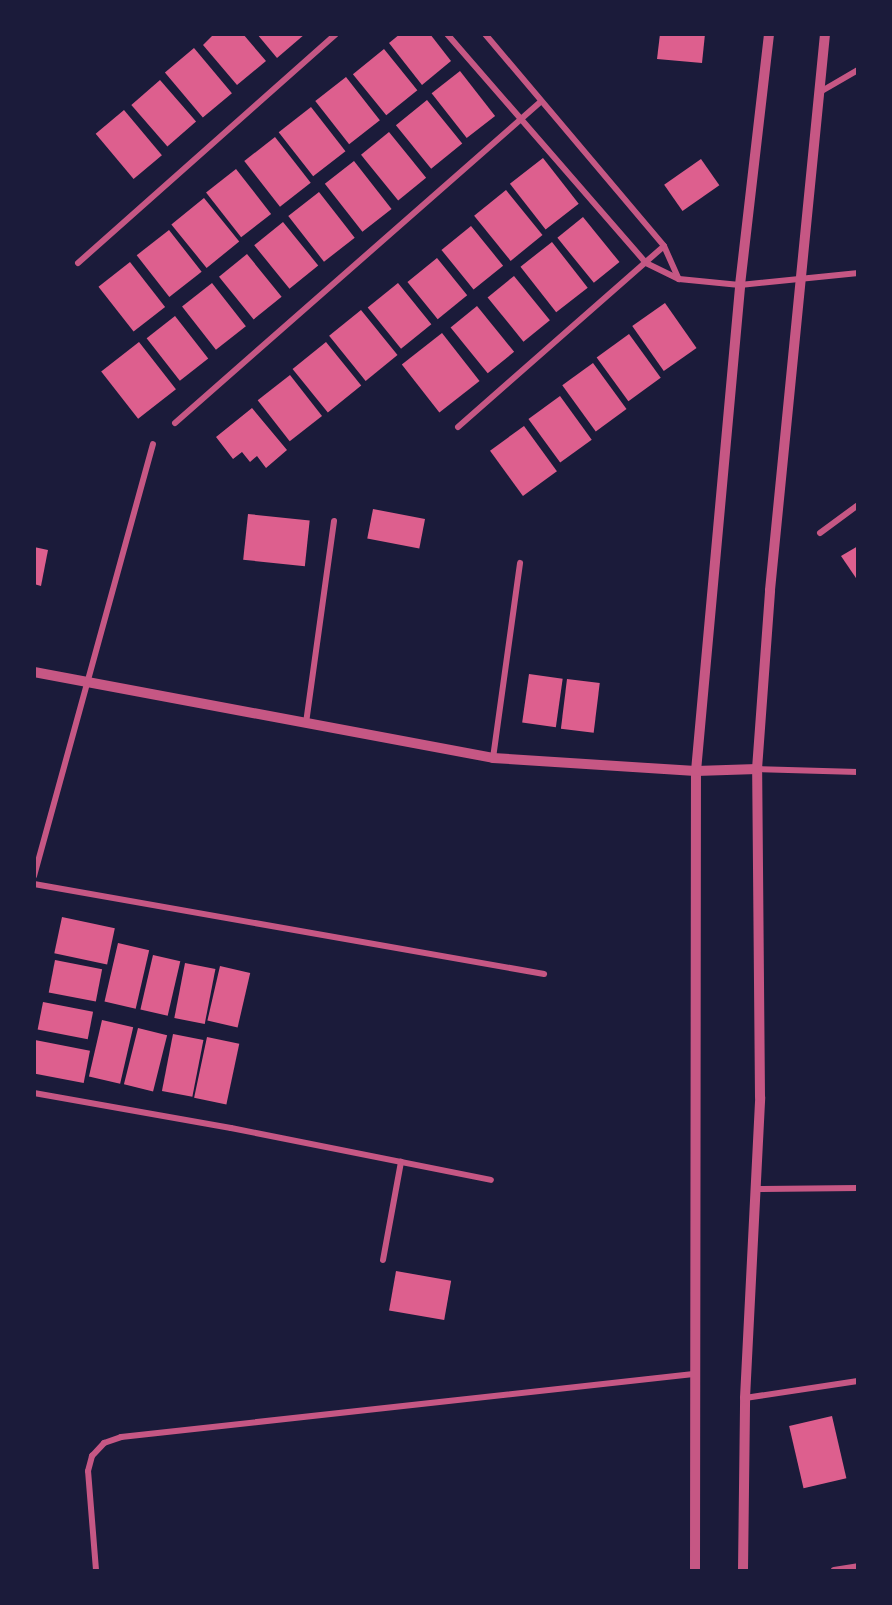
<!DOCTYPE html>
<style>
body{margin:0}
#map{position:relative;width:892px;height:1605px;overflow:hidden;background:#1b1b3a;font-family:"Work Sans",sans-serif}
div>[style]{position:absolute}
.building>*{inset:0;background:#dd5f8e;transform-origin:0 0}
.minor>*{height:6px;margin:-3px;padding:0 3px;transform-origin:3px;border-radius:3px;background:#c65784}
.tertiary>*{height:10px;margin:-5px;padding:0 5px;transform-origin:5px;border-radius:5px;background:#c65784}
span{translate:-50% -50%;white-space:nowrap;text-align:center;line-height:1.15;-webkit-text-stroke:5px #1b1b3a;paint-order:stroke}
.frame{position:absolute;inset:0;border:36px solid #1b1b3a;pointer-events:none}
</style>
<div id="map">
<div class="building">
<div style="clip-path:polygon(214px 34px,243px 34px,266px 61px,237px 85px,203px 45px)"></div>
<div style="clip-path:polygon(257px 34px,305px 34px,277px 58px)"></div>
<div style="clip-path:polygon(400px 34px,430px 34px,451px 61px,422px 85px,389px 43px)"></div>
<div style="clip-path:polygon(660px 34px,705px 34px,702px 63px,657px 59px)"></div>
<div style="left:194px;top:48px;width:59px;height:38px;rotate:50deg"></div>
<div style="left:384px;top:49px;width:53px;height:40px;rotate:51deg"></div>
<div style="left:460px;top:71px;width:57px;height:36px;rotate:52deg"></div>
<div style="left:346px;top:77px;width:55px;height:39px;rotate:52deg"></div>
<div style="left:160px;top:80px;width:55px;height:38px;rotate:49deg"></div>
<div style="left:427px;top:100px;width:56px;height:40px;rotate:51deg"></div>
<div style="left:311px;top:107px;width:56px;height:41px;rotate:52deg"></div>
<div style="left:124px;top:110px;width:59px;height:37px;rotate:50deg"></div>
<div style="left:389px;top:132px;width:59px;height:36px;rotate:51deg"></div>
<div style="left:275px;top:137px;width:58px;height:39px;rotate:52deg"></div>
<div style="left:543px;top:158px;width:58px;height:42px;rotate:52deg"></div>
<div style="left:701px;top:159px;width:32px;height:45px;rotate:55deg"></div>
<div style="left:354px;top:161px;width:61px;height:37px;rotate:52deg"></div>
<div style="left:236px;top:169px;width:57px;height:38px;rotate:52deg"></div>
<div style="left:506px;top:190px;width:58px;height:41px;rotate:51deg"></div>
<div style="left:319px;top:192px;width:58px;height:39px;rotate:52deg"></div>
<div style="left:204px;top:198px;width:56px;height:42px;rotate:51deg"></div>
<div style="left:583px;top:217px;width:58px;height:33px;rotate:51deg"></div>
<div style="left:283px;top:222px;width:56px;height:37px;rotate:51deg"></div>
<div style="left:471px;top:226px;width:51px;height:38px;rotate:51deg"></div>
<div style="left:169px;top:230px;width:53px;height:41px;rotate:52deg"></div>
<div style="left:552px;top:242px;width:58px;height:40px;rotate:52deg"></div>
<div style="left:247px;top:254px;width:55px;height:36px;rotate:51deg"></div>
<div style="left:437px;top:258px;width:48px;height:38px;rotate:51deg"></div>
<div style="left:130px;top:262px;width:57px;height:40px;rotate:52deg"></div>
<div style="left:514px;top:276px;width:57px;height:34px;rotate:51deg"></div>
<div style="left:212px;top:283px;width:55px;height:38px;rotate:52deg"></div>
<div style="left:398px;top:283px;width:53px;height:39px;rotate:51deg"></div>
<div style="left:665px;top:303px;width:55px;height:40px;rotate:55deg"></div>
<div style="left:477px;top:306px;width:59px;height:34px;rotate:51deg"></div>
<div style="left:361px;top:310px;width:58px;height:41px;rotate:51deg"></div>
<div style="left:175px;top:316px;width:54px;height:36px;rotate:52deg"></div>
<div style="left:442px;top:333px;width:61px;height:51px;rotate:52deg"></div>
<div style="left:629px;top:334px;width:54px;height:40px;rotate:54deg"></div>
<div style="left:139px;top:342px;width:60px;height:48px;rotate:52deg"></div>
<div style="left:326px;top:342px;width:56px;height:43px;rotate:51deg"></div>
<div style="left:593px;top:363px;width:57px;height:38px;rotate:54deg"></div>
<div style="left:290px;top:375px;width:52px;height:41px;rotate:52deg"></div>
<div style="left:560px;top:396px;width:54px;height:39px;rotate:54deg"></div>
<div style="clip-path:polygon(252px 408px,287px 450px,266px 468px,257px 456px,250px 462px,242px 452px,233px 459px,216px 437px)"></div>
<div style="left:524px;top:426px;width:56px;height:42px;rotate:54deg"></div>
<div style="left:373px;top:509px;width:53px;height:30px;rotate:11deg"></div>
<div style="left:248px;top:514px;width:62px;height:46px;rotate:6deg"></div>
<div style="clip-path:polygon(858px 546px,858px 581px,841px 556px)"></div>
<div style="clip-path:polygon(34px 547px,48px 550px,41px 586px,34px 584px)"></div>
<div style="left:529px;top:674px;width:34px;height:49px;rotate:8deg"></div>
<div style="left:567px;top:679px;width:33px;height:50px;rotate:7deg"></div>
<div style="left:62px;top:917px;width:54px;height:37px;rotate:12deg"></div>
<div style="left:118px;top:943px;width:32px;height:60px;rotate:13deg"></div>
<div style="left:153px;top:955px;width:28px;height:56px;rotate:13deg"></div>
<div style="left:55px;top:960px;width:48px;height:33px;rotate:11deg"></div>
<div style="left:185px;top:963px;width:31px;height:56px;rotate:11deg"></div>
<div style="left:220px;top:966px;width:31px;height:56px;rotate:13deg"></div>
<div style="left:43px;top:1002px;width:51px;height:28px;rotate:11deg"></div>
<div style="left:102px;top:1020px;width:32px;height:58px;rotate:13deg"></div>
<div style="left:138px;top:1028px;width:30px;height:58px;rotate:14deg"></div>
<div style="left:173px;top:1034px;width:31px;height:58px;rotate:11deg"></div>
<div style="left:207px;top:1037px;width:33px;height:62px;rotate:12deg"></div>
<div style="left:35px;top:1040px;width:56px;height:33px;rotate:11deg"></div>
<div style="left:396px;top:1271px;width:56px;height:40px;rotate:10deg"></div>
<div style="left:832px;top:1416px;width:64px;height:44px;rotate:77deg"></div>
</div>
<div class="minor">
<div style="left:447px;top:34px;width:303px;rotate:49deg"></div>
<div style="left:646px;top:263px;width:37px;rotate:26deg"></div>
<div style="left:679px;top:279px;width:61px;rotate:5.6deg"></div>
<div style="left:740px;top:285px;width:119px;rotate:-5.8deg"></div>
<div style="left:485px;top:34px;width:277px;rotate:49.8deg"></div>
<div style="left:664px;top:246px;width:36px;rotate:66deg"></div>
<div style="left:820px;top:92px;width:44px;rotate:-30.1deg"></div>
<div style="left:78px;top:263px;width:345px;rotate:-41.6deg"></div>
<div style="left:175px;top:423px;width:487px;rotate:-41.3deg"></div>
<div style="left:458px;top:427px;width:274px;rotate:-41.3deg"></div>
<div style="left:820px;top:533px;width:47px;rotate:-36.4deg"></div>
<div style="left:306px;top:723px;width:204px;rotate:-82.1deg"></div>
<div style="left:493px;top:758px;width:197px;rotate:-82.1deg"></div>
<div style="left:757px;top:769px;width:101px;rotate:1.7deg"></div>
<div style="left:34px;top:876px;width:448px;rotate:-74.6deg"></div>
<div style="left:34px;top:884px;width:518px;rotate:10.01deg"></div>
<div style="left:34px;top:1093px;width:200px;rotate:10.1deg"></div>
<div style="left:231px;top:1128px;width:265px;rotate:11.3deg"></div>
<div style="left:756px;top:1189px;width:102px;rotate:-0.6deg"></div>
<div style="left:383px;top:1260px;width:100px;rotate:-79.6deg"></div>
<div style="left:745px;top:1398px;width:114px;rotate:-8.6deg"></div>
<div style="left:96px;top:1570px;width:99px;rotate:-94.6deg"></div>
<div style="left:88px;top:1471px;width:16px;rotate:-75deg"></div>
<div style="left:92px;top:1456px;width:18px;rotate:-47deg"></div>
<div style="left:104px;top:1443px;width:18px;rotate:-19deg"></div>
<div style="left:121px;top:1437px;width:576px;rotate:-6.27deg"></div>
<div style="left:834px;top:1570px;width:24px;rotate:-9deg"></div>
</div>
<div class="tertiary">
<div style="left:34px;top:672px;width:467px;rotate:10.6deg"></div>
<div style="left:493px;top:758px;width:203px;rotate:3.7deg"></div>
<div style="left:696px;top:771px;width:61px;rotate:-1.9deg"></div>
<div style="left:695px;top:1570px;width:799px;rotate:-89.93deg"></div>
<div style="left:696px;top:771px;width:488px;rotate:-84.8deg"></div>
<div style="left:740px;top:285px;width:253px;rotate:-83.4deg"></div>
<div style="left:743px;top:1570px;width:172px;rotate:-89.3deg"></div>
<div style="left:745px;top:1398px;width:301px;rotate:-87.1deg"></div>
<div style="left:760px;top:1097px;width:328px;rotate:-90.5deg"></div>
<div style="left:757px;top:769px;width:179px;rotate:-85.8deg"></div>
<div style="left:770px;top:590px;width:559px;rotate:-84.35deg"></div>
</div>
<div class="frame"></div>
</div>
